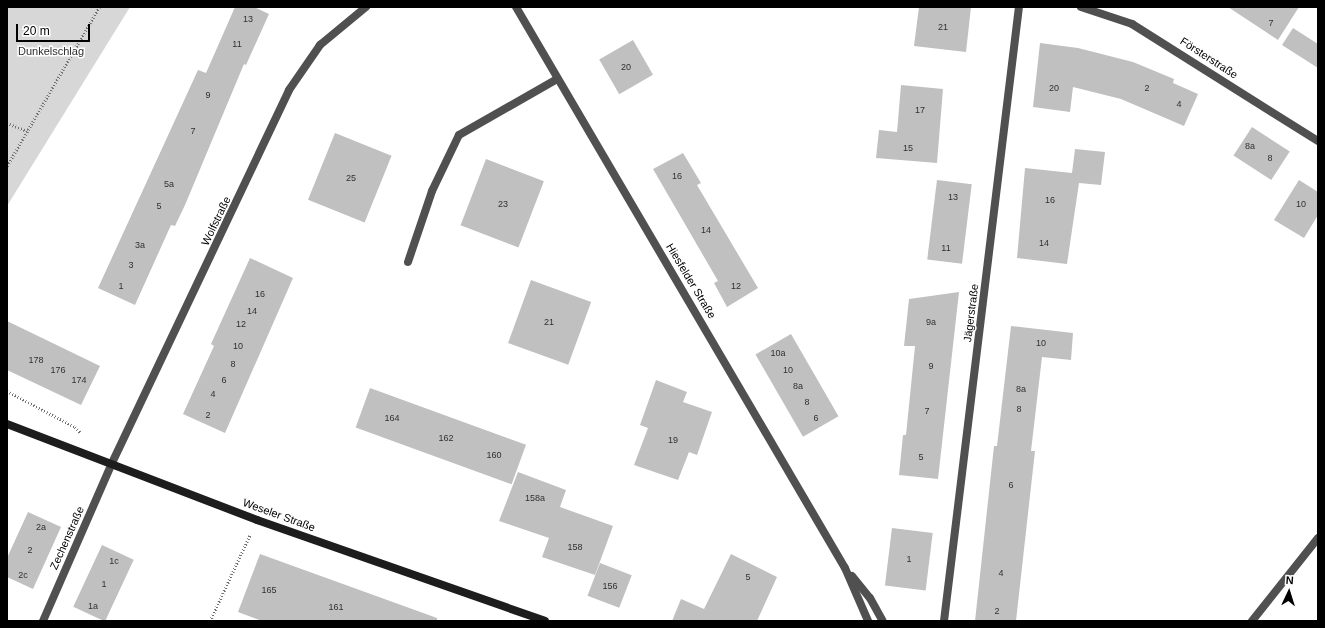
<!DOCTYPE html>
<meta charset="utf-8">
<style>
body{margin:0}
#map{position:relative;width:1325px;height:628px;overflow:hidden;background:#fff;font-family:Arial,sans-serif}
div>[style]{position:absolute}
.green>*{inset:0;background:#d7d7d7}
.building>*{inset:0;background:#c0c0c0;transform-origin:0 0}
.path>*{height:2.5px;margin-top:-1.25px;transform-origin:0;background:repeating-linear-gradient(90deg,#727272 0 1px,transparent 0 3px)}
.service>*{height:8px;margin:-4px;padding:0 4px;transform-origin:4px;border-radius:4px;background:#505050}
.minor>*{height:8px;margin:-4px;padding:0 4px;transform-origin:4px;border-radius:4px;background:#505050}
.tertiary>*{height:8px;margin:-4px;padding:0 4px;transform-origin:4px;border-radius:4px;background:#505050}
.secondary>*{height:8px;margin:-4px;padding:0 4px;transform-origin:4px;border-radius:4px;background:#1d1d1d}
span{translate:-50% -50%;white-space:nowrap;text-align:center;line-height:1.15;-webkit-text-stroke:3px #fff;paint-order:stroke}
.number-label{font-size:9px;color:#303030}
.number-label span{-webkit-text-stroke-width:0}
.park-label{font-size:11px;color:#2e2e2e}
.street-label{font-size:11px;color:#000}
.frame{position:absolute;inset:0;border:8px solid #000;pointer-events:none}
.north{position:absolute;left:1269px;top:572px;width:40px;height:40px;-webkit-text-stroke:3px #fff;paint-order:stroke;rotate:4deg;font-size:11px;font-weight:700;line-height:16px;text-align:center;color:#000}
.north::after{content:'';display:block;margin:auto;width:14px;height:18px;background:#000;clip-path:polygon(50% 0,100% 100%,50% 72%,0 100%)}
.scale{position:absolute;left:16px;top:24px;width:74px;height:18px;box-sizing:border-box;border:2px solid #000;border-top:0;padding-left:5px;font-size:12px;line-height:14px;white-space:nowrap;color:#000;-webkit-text-stroke:3px #fff;paint-order:stroke}
</style>
<div id="map">
<div class="green">
<div style="clip-path:polygon(7px 7px,130px 7px,7px 206px)"></div>
</div>
<div class="building">
<div style="clip-path:polygon(235px 7px,254px 7px,269px 14px,246px 65px,244px 64px,185px 205px,175px 226px,171px 225px,135px 305px,98px 288px,198px 70px,206px 73px)"></div>
<div style="clip-path:polygon(919px 7px,971px 7px,966px 52px,914px 46px)"></div>
<div style="clip-path:polygon(1228px 7px,1299px 7px,1278px 40px)"></div>
<div style="clip-path:polygon(1293px 28px,1318px 44px,1318px 68px,1282px 45px)"></div>
<div style="left:633px;top:40px;width:40px;height:39px;rotate:60deg"></div>
<div style="clip-path:polygon(1040px 43px,1078px 48px,1133px 62px,1174px 79px,1173px 83px,1198px 94px,1184px 126px,1121px 99px,1073px 87px,1070px 112px,1033px 107px)"></div>
<div style="clip-path:polygon(901px 85px,943px 89px,937px 163px,876px 158px,879px 130px,897px 132px)"></div>
<div style="left:1252px;top:127px;width:45px;height:34px;rotate:33deg"></div>
<div style="left:335px;top:133px;width:61px;height:72px;rotate:22deg"></div>
<div style="clip-path:polygon(1075px 149px,1105px 152px,1101px 185px,1079px 183px,1067px 264px,1017px 258px,1025px 168px,1072px 173px)"></div>
<div style="clip-path:polygon(683px 153px,701px 183px,697px 185px,758px 288px,727px 307px,714px 283px,718px 281px,653px 169px)"></div>
<div style="left:486px;top:159px;width:62px;height:71px;rotate:21deg"></div>
<div style="left:937px;top:180px;width:35px;height:80px;rotate:7deg"></div>
<div style="clip-path:polygon(1299px 180px,1318px 192px,1318px 215px,1304px 238px,1274px 220px)"></div>
<div style="clip-path:polygon(250px 258px,293px 278px,225px 433px,183px 414px,214px 346px,211px 344px)"></div>
<div style="left:531px;top:280px;width:64px;height:67px;rotate:20deg"></div>
<div style="clip-path:polygon(959px 292px,938px 479px,899px 475px,903px 435px,906px 435px,915px 346px,904px 346px,909px 299px)"></div>
<div style="clip-path:polygon(7px 321px,100px 366px,81px 405px,7px 370px)"></div>
<div style="clip-path:polygon(1011px 326px,1073px 333px,1071px 360px,1042px 357px,1031px 451px,1035px 451px,1016px 621px,975px 621px,994px 446px,997px 446px)"></div>
<div style="left:791px;top:334px;width:95px;height:41px;rotate:60deg"></div>
<div style="clip-path:polygon(656px 380px,687px 392px,683px 402px,712px 412px,697px 455px,689px 452px,678px 480px,634px 465px,648px 428px,640px 425px)"></div>
<div style="left:370px;top:388px;width:166px;height:42px;rotate:20deg"></div>
<div style="clip-path:polygon(518px 472px,566px 490px,560px 507px,613px 526px,595px 575px,542px 557px,549px 538px,499px 521px)"></div>
<div style="clip-path:polygon(28px 512px,61px 527px,33px 589px,7px 577px,7px 558px)"></div>
<div style="left:892px;top:528px;width:41px;height:58px;rotate:7deg"></div>
<div style="left:102px;top:545px;width:35px;height:68px;rotate:25deg"></div>
<div style="clip-path:polygon(260px 554px,437px 618px,437px 621px,262px 621px,238px 612px)"></div>
<div style="clip-path:polygon(731px 554px,777px 577px,757px 621px,672px 621px,681px 599px,704px 609px)"></div>
<div style="left:600px;top:563px;width:34px;height:35px;rotate:21deg"></div>
</div>
<div class="path">
<div style="left:7px;top:123px;width:22px;rotate:22deg"></div>
<div style="left:7px;top:166px;width:184px;rotate:-59.9deg"></div>
<div style="left:7px;top:391px;width:77px;rotate:27.9deg"></div>
<div style="left:75px;top:427px;width:8px;rotate:45deg"></div>
<div style="left:210px;top:621px;width:95px;rotate:-65.1deg"></div>
</div>
<div class="service">
<div style="left:408px;top:262px;width:75px;rotate:-71.3deg"></div>
<div style="left:432px;top:191px;width:62px;rotate:-64.3deg"></div>
<div style="left:459px;top:135px;width:113px;rotate:-29.7deg"></div>
<div style="left:1252px;top:621px;width:106px;rotate:-51.5deg"></div>
</div>
<div class="minor">
<div style="left:1081px;top:7px;width:54px;rotate:18.4deg"></div>
<div style="left:1132px;top:24px;width:220px;rotate:32.2deg"></div>
<div style="left:43px;top:621px;width:172px;rotate:-66.4deg"></div>
<div style="left:944px;top:621px;width:619px;rotate:-83.04deg"></div>
</div>
<div class="tertiary">
<div style="left:516px;top:7px;width:650px;rotate:59.61deg"></div>
<div style="left:845px;top:568px;width:58px;rotate:66.5deg"></div>
<div style="left:112px;top:463px;width:413px;rotate:-64.6deg"></div>
<div style="left:289px;top:90px;width:55px;rotate:-55.4deg"></div>
<div style="left:320px;top:45px;width:60px;rotate:-39.6deg"></div>
<div style="left:852px;top:576px;width:28px;rotate:51deg"></div>
<div style="left:870px;top:598px;width:26px;rotate:61deg"></div>
</div>
<div class="secondary">
<div style="left:7px;top:424px;width:268px;rotate:21deg"></div>
<div style="left:257px;top:520px;width:305px;rotate:19.3deg"></div>
</div>
<div class="number-label">
<span style="left:248px;top:19px">13</span>
<span style="left:1271px;top:23px">7</span>
<span style="left:943px;top:27px">21</span>
<span style="left:237px;top:44px">11</span>
<span style="left:626px;top:67px">20</span>
<span style="left:1054px;top:88px">20</span>
<span style="left:1147px;top:88px">2</span>
<span style="left:208px;top:95px">9</span>
<span style="left:1179px;top:104px">4</span>
<span style="left:920px;top:110px">17</span>
<span style="left:193px;top:131px">7</span>
<span style="left:1250px;top:146px">8a</span>
<span style="left:908px;top:148px">15</span>
<span style="left:1270px;top:158px">8</span>
<span style="left:677px;top:176px">16</span>
<span style="left:351px;top:178px">25</span>
<span style="left:169px;top:184px">5a</span>
<span style="left:953px;top:197px">13</span>
<span style="left:1050px;top:200px">16</span>
<span style="left:503px;top:204px">23</span>
<span style="left:1301px;top:204px">10</span>
<span style="left:159px;top:206px">5</span>
<span style="left:706px;top:230px">14</span>
<span style="left:1044px;top:243px">14</span>
<span style="left:140px;top:245px">3a</span>
<span style="left:946px;top:248px">11</span>
<span style="left:131px;top:265px">3</span>
<span style="left:121px;top:286px">1</span>
<span style="left:736px;top:286px">12</span>
<span style="left:260px;top:294px">16</span>
<span style="left:252px;top:311px">14</span>
<span style="left:549px;top:322px">21</span>
<span style="left:931px;top:322px">9a</span>
<span style="left:241px;top:324px">12</span>
<span style="left:1041px;top:343px">10</span>
<span style="left:238px;top:346px">10</span>
<span style="left:778px;top:353px">10a</span>
<span style="left:36px;top:360px">178</span>
<span style="left:233px;top:364px">8</span>
<span style="left:931px;top:366px">9</span>
<span style="left:58px;top:370px">176</span>
<span style="left:788px;top:370px">10</span>
<span style="left:79px;top:380px">174</span>
<span style="left:224px;top:380px">6</span>
<span style="left:798px;top:386px">8a</span>
<span style="left:1021px;top:389px">8a</span>
<span style="left:213px;top:394px">4</span>
<span style="left:807px;top:402px">8</span>
<span style="left:1019px;top:409px">8</span>
<span style="left:927px;top:411px">7</span>
<span style="left:208px;top:415px">2</span>
<span style="left:392px;top:418px">164</span>
<span style="left:816px;top:418px">6</span>
<span style="left:446px;top:438px">162</span>
<span style="left:673px;top:440px">19</span>
<span style="left:494px;top:455px">160</span>
<span style="left:921px;top:457px">5</span>
<span style="left:1011px;top:485px">6</span>
<span style="left:535px;top:498px">158a</span>
<span style="left:41px;top:527px">2a</span>
<span style="left:575px;top:547px">158</span>
<span style="left:30px;top:550px">2</span>
<span style="left:909px;top:559px">1</span>
<span style="left:114px;top:561px">1c</span>
<span style="left:1001px;top:573px">4</span>
<span style="left:23px;top:575px">2c</span>
<span style="left:748px;top:577px">5</span>
<span style="left:104px;top:584px">1</span>
<span style="left:610px;top:586px">156</span>
<span style="left:269px;top:590px">165</span>
<span style="left:93px;top:606px">1a</span>
<span style="left:336px;top:607px">161</span>
<span style="left:997px;top:611px">2</span>
</div>
<div class="park-label">
<span style="left:51px;top:51px">Dunkelschlag</span>
</div>
<div class="street-label">
<span style="left:1209px;top:58px;rotate:33deg">Försterstraße</span>
<span style="left:216px;top:221px;rotate:-64deg">Wolfstraße</span>
<span style="left:691px;top:281px;rotate:59deg">Hiesfelder Straße</span>
<span style="left:971px;top:313px;rotate:-83deg">Jägerstraße</span>
<span style="left:279px;top:515px;rotate:20deg">Weseler Straße</span>
<span style="left:67px;top:538px;rotate:-66deg">Zechenstraße</span>
</div>
<div class="frame"></div>
<div class="north">N</div>
<div class="scale">20 m</div>
</div>
